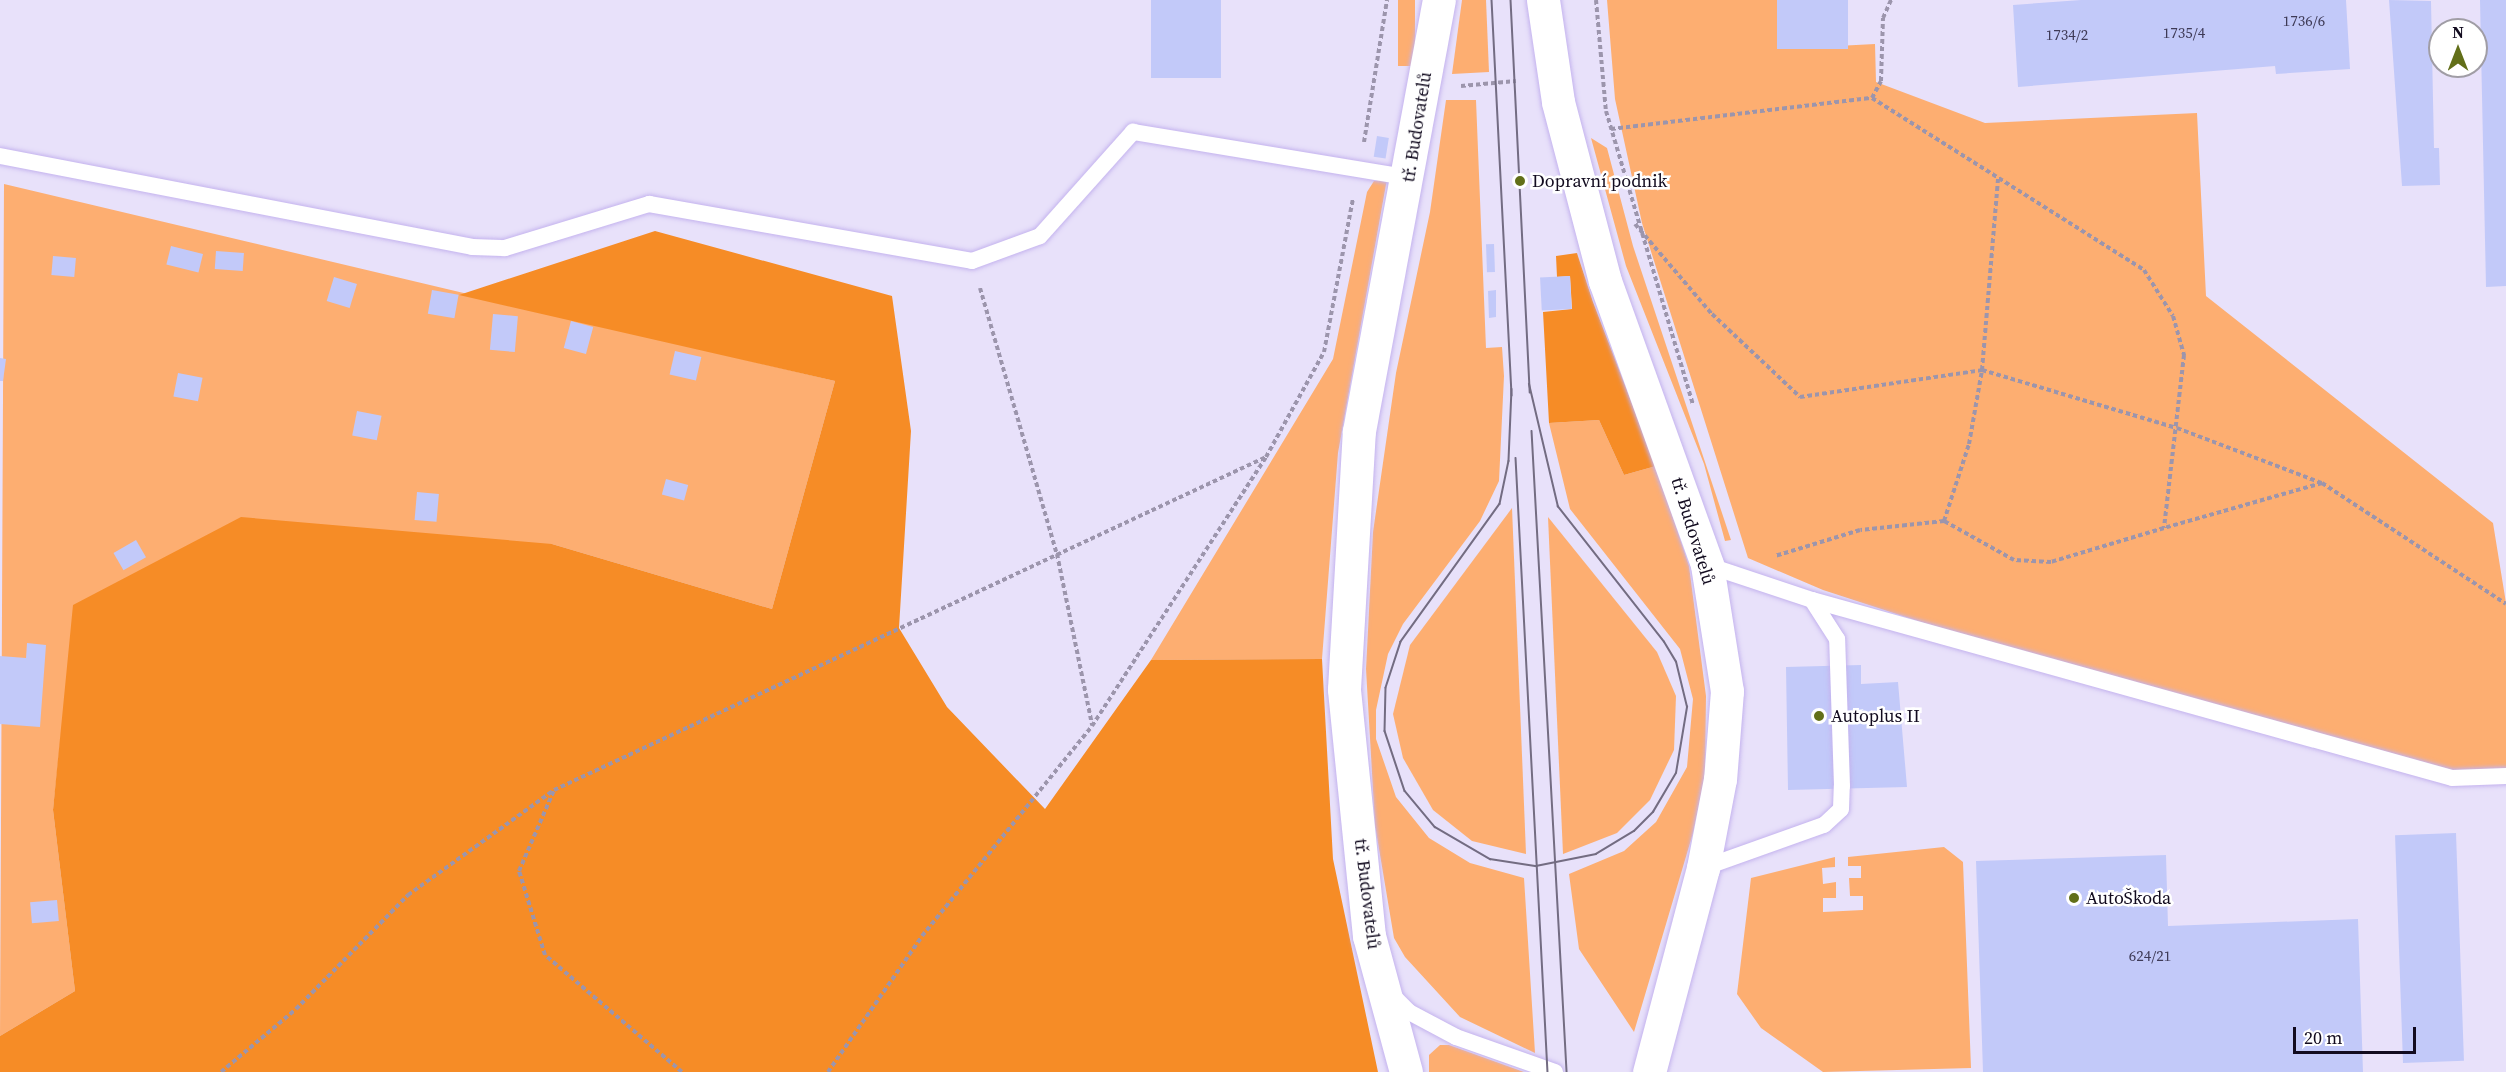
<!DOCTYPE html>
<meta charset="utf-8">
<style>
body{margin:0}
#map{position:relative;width:2506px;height:1072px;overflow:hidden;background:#e8e1fa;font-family:"Source Serif 4",serif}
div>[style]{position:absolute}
.green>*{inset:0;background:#fdae71;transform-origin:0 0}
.forest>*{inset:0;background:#f68c26}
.building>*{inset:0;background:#c2c9f9;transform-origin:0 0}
.path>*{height:4px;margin-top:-2px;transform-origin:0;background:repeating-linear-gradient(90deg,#9c95ac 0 4.5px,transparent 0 7.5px)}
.roads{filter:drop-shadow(0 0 2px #c4b3ee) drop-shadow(0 0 2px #c4b3ee)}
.service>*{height:16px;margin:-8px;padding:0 8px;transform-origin:8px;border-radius:8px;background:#fff}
.tertiary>*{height:33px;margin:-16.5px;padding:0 16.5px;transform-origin:16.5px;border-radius:16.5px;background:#fff}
.tram>*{height:1.5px;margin:-0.75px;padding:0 0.75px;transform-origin:0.75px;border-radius:0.75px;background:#736c82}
.dots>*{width:16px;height:16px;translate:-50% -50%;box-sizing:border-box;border:3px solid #fff;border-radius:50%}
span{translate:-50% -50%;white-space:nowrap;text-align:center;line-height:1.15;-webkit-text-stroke:5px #fff;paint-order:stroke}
.number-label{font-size:15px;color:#3e3a56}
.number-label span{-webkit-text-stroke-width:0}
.street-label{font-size:18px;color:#120b1f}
.poi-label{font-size:18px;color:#120b1f}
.left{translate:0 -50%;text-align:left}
.north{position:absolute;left:2428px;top:18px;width:60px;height:60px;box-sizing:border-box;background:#fff;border:2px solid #a09da5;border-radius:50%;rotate:0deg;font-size:16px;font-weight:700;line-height:24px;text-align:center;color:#120b1f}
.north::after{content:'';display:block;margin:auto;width:21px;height:27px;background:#626f19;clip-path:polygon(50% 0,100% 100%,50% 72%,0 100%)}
.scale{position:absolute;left:2293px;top:1027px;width:123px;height:27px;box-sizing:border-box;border:3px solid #120b1f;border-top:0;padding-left:8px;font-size:18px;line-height:21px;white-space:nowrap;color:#120b1f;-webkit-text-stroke:4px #fff;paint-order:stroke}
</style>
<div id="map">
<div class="green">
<div style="left:1398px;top:0;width:17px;height:66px"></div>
<div style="clip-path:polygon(1462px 0,1486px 0,1489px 72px,1452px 74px)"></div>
<div style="clip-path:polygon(1607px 0,1777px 0,1780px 49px,1875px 44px,1876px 82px,1985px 123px,2197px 113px,2206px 296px,2493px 523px,2506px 603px,2506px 770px,2463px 773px,1961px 635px,1823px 590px,1748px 558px,1642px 223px,1615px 99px)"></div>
<div style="clip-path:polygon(1446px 100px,1476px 100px,1486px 348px,1502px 347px,1504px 376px,1499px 481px,1480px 521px,1403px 624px,1388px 654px,1376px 710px,1376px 739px,1396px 797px,1429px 838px,1470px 863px,1524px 878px,1535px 1053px,1460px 1017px,1405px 957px,1394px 938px,1375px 825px,1366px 669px,1373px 532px,1396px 373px,1430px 212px)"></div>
<div style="clip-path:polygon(1591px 138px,1607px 148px,1633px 246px,1731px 540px,1725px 541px,1704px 464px,1626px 266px)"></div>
<div style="clip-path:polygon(1387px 179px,1338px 453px,1322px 659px,1151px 660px,1333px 359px,1367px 192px,1374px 181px)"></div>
<div style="clip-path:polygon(4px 184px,835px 381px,772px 609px,552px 544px,61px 735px,53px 810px,75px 991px,0 1036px)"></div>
<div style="clip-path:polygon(1599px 420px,1624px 475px,1656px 466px,1689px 566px,1706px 696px,1705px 776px,1693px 833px,1634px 1032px,1579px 949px,1569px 874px,1624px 851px,1656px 822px,1687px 767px,1693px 699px,1680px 649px,1570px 509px,1549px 423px)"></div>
<div style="clip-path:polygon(1512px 508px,1526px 854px,1472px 841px,1433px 810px,1403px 758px,1393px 714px,1410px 645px)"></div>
<div style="clip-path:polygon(1548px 517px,1657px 652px,1676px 696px,1674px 750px,1650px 800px,1617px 833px,1563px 854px)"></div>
<div style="clip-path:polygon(1944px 847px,1963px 862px,1971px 1068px,1823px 1072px,1761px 1028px,1737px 994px,1751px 878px,1835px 857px,1835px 867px,1822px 868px,1823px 884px,1836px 882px,1836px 898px,1823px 898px,1823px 912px,1863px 910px,1863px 896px,1850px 896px,1849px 878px,1861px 878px,1861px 866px,1848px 866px,1848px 857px)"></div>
<div style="clip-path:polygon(1440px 1045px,1449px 1045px,1524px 1072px,1429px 1072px,1429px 1055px)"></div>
</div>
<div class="forest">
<div style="clip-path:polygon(655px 231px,892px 296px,911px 431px,899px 628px,947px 707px,1045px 809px,1151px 660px,1322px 659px,1333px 859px,1378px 1072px,0 1072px,0 1036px,75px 991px,53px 810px,73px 605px,241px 517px,552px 544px,772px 609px,835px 381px,459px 295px)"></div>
<div style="clip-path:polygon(1577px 253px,1593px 302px,1656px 466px,1624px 475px,1599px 420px,1549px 423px,1543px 312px,1572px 309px,1570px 276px,1557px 277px,1556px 256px)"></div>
</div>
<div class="building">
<div style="left:1151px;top:0;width:70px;height:78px"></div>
<div style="left:1777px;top:0;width:71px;height:49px"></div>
<div style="clip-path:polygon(2081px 0,2346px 0,2350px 69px,2276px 74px,2275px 66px,2018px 87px,2013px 5px)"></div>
<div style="clip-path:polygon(2389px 0,2431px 1px,2434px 148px,2439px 148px,2440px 185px,2402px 186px)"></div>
<div style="clip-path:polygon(2480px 0,2506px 0,2506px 286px,2486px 287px)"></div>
<div style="left:1377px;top:136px;width:12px;height:21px;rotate:9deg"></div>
<div style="left:1494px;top:244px;width:28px;height:8px;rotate:88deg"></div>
<div style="left:171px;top:246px;width:33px;height:19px;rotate:14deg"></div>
<div style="left:216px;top:251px;width:28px;height:18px;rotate:4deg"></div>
<div style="left:53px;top:256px;width:23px;height:19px;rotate:5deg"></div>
<div style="left:1570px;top:276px;width:33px;height:30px;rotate:87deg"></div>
<div style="left:334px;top:277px;width:24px;height:25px;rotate:17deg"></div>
<div style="left:432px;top:290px;width:27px;height:24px;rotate:10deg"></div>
<div style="clip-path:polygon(1496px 290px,1496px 317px,1489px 318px,1488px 291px)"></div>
<div style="left:493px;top:314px;width:25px;height:36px;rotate:5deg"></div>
<div style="left:571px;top:321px;width:23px;height:28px;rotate:15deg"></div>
<div style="left:675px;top:351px;width:27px;height:24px;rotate:13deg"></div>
<div style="clip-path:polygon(0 358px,6px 359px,3px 381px,0 381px)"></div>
<div style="left:178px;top:373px;width:25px;height:24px;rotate:11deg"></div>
<div style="left:357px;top:411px;width:25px;height:25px;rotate:11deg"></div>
<div style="left:666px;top:479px;width:23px;height:16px;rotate:15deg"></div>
<div style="left:417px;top:492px;width:22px;height:28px;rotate:5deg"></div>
<div style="left:136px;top:540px;width:20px;height:26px;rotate:60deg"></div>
<div style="clip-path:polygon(27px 643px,46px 645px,40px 727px,0 724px,0 656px,26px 658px)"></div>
<div style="clip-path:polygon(1861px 665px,1861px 684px,1898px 682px,1907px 787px,1788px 790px,1786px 667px)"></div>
<div style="left:2456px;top:833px;width:228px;height:61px;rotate:88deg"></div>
<div style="clip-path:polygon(2166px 855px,2168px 926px,2358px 919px,2363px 1072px,1983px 1072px,1976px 861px)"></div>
<div style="left:57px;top:900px;width:21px;height:27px;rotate:85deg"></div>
</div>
<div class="path">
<div style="left:1596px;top:0;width:111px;rotate:84.9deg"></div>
<div style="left:1606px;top:111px;width:306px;rotate:73.5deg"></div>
<div style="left:1461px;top:86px;width:55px;rotate:-5.2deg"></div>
<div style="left:1872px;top:98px;width:19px;rotate:-62deg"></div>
<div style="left:1881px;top:81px;width:63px;rotate:-88.2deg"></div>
<div style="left:1883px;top:18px;width:20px;rotate:-66deg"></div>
<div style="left:1611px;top:129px;width:263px;rotate:-6.8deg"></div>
<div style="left:1872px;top:98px;width:322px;rotate:32.3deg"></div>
<div style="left:2144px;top:270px;width:54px;rotate:57.8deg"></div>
<div style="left:2173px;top:316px;width:41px;rotate:74.2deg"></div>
<div style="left:2184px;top:355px;width:174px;rotate:96.6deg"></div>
<div style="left:2164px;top:528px;width:118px;rotate:163.3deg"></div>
<div style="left:2051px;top:562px;width:37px;rotate:-177deg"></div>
<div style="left:2014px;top:560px;width:80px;rotate:-150.9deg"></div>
<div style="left:1944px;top:521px;width:84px;rotate:173.9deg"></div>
<div style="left:1860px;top:530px;width:89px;rotate:163deg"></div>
<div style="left:1364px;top:142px;width:144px;rotate:-80.8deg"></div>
<div style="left:1635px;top:224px;width:118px;rotate:49.5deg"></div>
<div style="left:1712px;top:314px;width:121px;rotate:43.3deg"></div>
<div style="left:1800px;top:397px;width:184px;rotate:-8.4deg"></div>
<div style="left:1982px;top:370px;width:193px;rotate:-85.2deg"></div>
<div style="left:980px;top:288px;width:277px;rotate:73.9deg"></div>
<div style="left:1057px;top:554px;width:175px;rotate:78.4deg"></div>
<div style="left:2322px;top:483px;width:220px;rotate:33.3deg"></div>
<div style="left:1944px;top:521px;width:81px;rotate:-72deg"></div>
<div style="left:1969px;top:444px;width:75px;rotate:-80deg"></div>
<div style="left:1982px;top:370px;width:203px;rotate:16.6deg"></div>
<div style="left:2177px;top:428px;width:155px;rotate:20.8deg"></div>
<div style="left:2322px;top:483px;width:164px;rotate:164.1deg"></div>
<div style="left:221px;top:1072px;width:98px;rotate:-40deg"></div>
<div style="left:296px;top:1009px;width:160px;rotate:-45.5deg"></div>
<div style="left:408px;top:895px;width:180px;rotate:-35.7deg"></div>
<div style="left:682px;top:1072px;width:180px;rotate:-139.5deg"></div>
<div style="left:545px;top:955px;width:88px;rotate:-107.2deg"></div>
<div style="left:519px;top:871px;width:88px;rotate:-66.6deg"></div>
<div style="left:554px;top:790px;width:786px;rotate:-25.07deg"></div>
<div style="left:828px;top:1072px;width:165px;rotate:-55.3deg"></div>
<div style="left:922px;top:936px;width:270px;rotate:-51deg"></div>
<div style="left:1092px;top:726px;width:320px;rotate:-57.1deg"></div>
<div style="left:1266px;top:457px;width:120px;rotate:-61.1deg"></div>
<div style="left:1324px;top:352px;width:156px;rotate:-79.3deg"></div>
</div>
<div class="roads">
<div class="service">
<div style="left:0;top:156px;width:481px;rotate:10.9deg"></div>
<div style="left:472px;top:247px;width:33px;rotate:2deg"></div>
<div style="left:505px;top:248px;width:151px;rotate:-17deg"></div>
<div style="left:649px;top:204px;width:328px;rotate:10deg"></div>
<div style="left:972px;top:261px;width:72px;rotate:-20.2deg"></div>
<div style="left:1040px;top:236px;width:140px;rotate:-48.2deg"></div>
<div style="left:1133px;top:132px;width:281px;rotate:9.4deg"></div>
<div style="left:1812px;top:600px;width:664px;rotate:15.54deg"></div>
<div style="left:2452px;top:778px;width:54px;rotate:-2.1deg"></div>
<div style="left:1703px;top:868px;width:128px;rotate:-19.6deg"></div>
<div style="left:1824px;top:825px;width:23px;rotate:-43deg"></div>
<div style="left:1841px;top:809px;width:23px;rotate:-88deg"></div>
<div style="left:1842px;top:786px;width:147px;rotate:-91.9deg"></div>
<div style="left:1837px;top:639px;width:46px;rotate:-122.7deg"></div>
<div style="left:1812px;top:600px;width:111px;rotate:-161.6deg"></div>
<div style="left:1392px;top:995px;width:24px;rotate:45deg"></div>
<div style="left:1409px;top:1012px;width:53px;rotate:28deg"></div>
<div style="left:1456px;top:1037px;width:105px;rotate:19.5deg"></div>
</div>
<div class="tertiary">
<div style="left:1543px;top:0;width:103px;rotate:81.6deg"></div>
<div style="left:1558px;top:102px;width:185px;rotate:75.3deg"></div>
<div style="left:1605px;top:281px;width:302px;rotate:70.2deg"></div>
<div style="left:1707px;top:565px;width:128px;rotate:81deg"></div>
<div style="left:1727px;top:691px;width:88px;rotate:94.5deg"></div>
<div style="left:1720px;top:779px;width:91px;rotate:100.8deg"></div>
<div style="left:1703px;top:868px;width:211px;rotate:104.8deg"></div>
<div style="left:1406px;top:1072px;width:141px;rotate:-105.2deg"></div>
<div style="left:1369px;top:936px;width:248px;rotate:-95.8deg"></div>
<div style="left:1344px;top:689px;width:258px;rotate:-86.7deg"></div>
<div style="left:1359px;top:431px;width:438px;rotate:-79.5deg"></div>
</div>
</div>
<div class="tram">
<div style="left:1492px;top:0;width:396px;rotate:87.1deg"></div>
<div style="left:1511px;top:0;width:393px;rotate:87.2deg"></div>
<div style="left:1512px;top:389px;width:72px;rotate:92.4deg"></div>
<div style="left:1509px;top:461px;width:44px;rotate:101.8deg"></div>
<div style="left:1500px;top:504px;width:170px;rotate:125.7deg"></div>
<div style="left:1401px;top:642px;width:48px;rotate:108.1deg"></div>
<div style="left:1386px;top:688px;width:43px;rotate:91.3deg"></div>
<div style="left:1385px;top:731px;width:63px;rotate:71.6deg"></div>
<div style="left:1405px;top:791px;width:47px;rotate:50.2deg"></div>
<div style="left:1435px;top:827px;width:64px;rotate:30.2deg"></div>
<div style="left:1490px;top:859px;width:47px;rotate:8.7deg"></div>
<div style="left:1536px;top:866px;width:61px;rotate:-11.3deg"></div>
<div style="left:1596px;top:854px;width:44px;rotate:-31.2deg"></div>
<div style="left:1634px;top:831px;width:27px;rotate:-45deg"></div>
<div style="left:1653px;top:812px;width:45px;rotate:-59.5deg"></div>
<div style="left:1676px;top:773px;width:67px;rotate:-80.5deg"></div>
<div style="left:1687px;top:707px;width:46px;rotate:-103.7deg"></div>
<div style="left:1676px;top:662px;width:23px;rotate:-121deg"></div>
<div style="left:1664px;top:642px;width:172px;rotate:-128.1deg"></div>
<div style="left:1558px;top:507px;width:126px;rotate:-103.3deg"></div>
<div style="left:1532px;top:431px;width:642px;rotate:86.87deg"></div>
<div style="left:1516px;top:458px;width:615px;rotate:87.02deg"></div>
</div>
<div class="dots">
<div style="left:1520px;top:181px;background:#626f19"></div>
<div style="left:1819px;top:716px;background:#626f19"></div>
<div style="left:2074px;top:898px;background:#626f19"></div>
</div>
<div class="number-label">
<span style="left:2304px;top:21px">1736/6</span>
<span style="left:2184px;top:33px">1735/4</span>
<span style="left:2067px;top:35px">1734/2</span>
<span style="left:2150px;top:956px">624/21</span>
</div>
<div class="street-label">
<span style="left:1417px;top:127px;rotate:-81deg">tř. Budovatelů</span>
<span style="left:1693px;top:531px;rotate:73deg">tř. Budovatelů</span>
<span style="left:1367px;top:894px;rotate:83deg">tř. Budovatelů</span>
</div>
<div class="poi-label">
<span class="left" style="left:1532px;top:181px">Dopravní podnik</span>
<span class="left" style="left:1831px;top:716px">Autoplus II</span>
<span class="left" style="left:2086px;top:898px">AutoŠkoda</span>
</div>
<div class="north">N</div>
<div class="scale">20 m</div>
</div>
